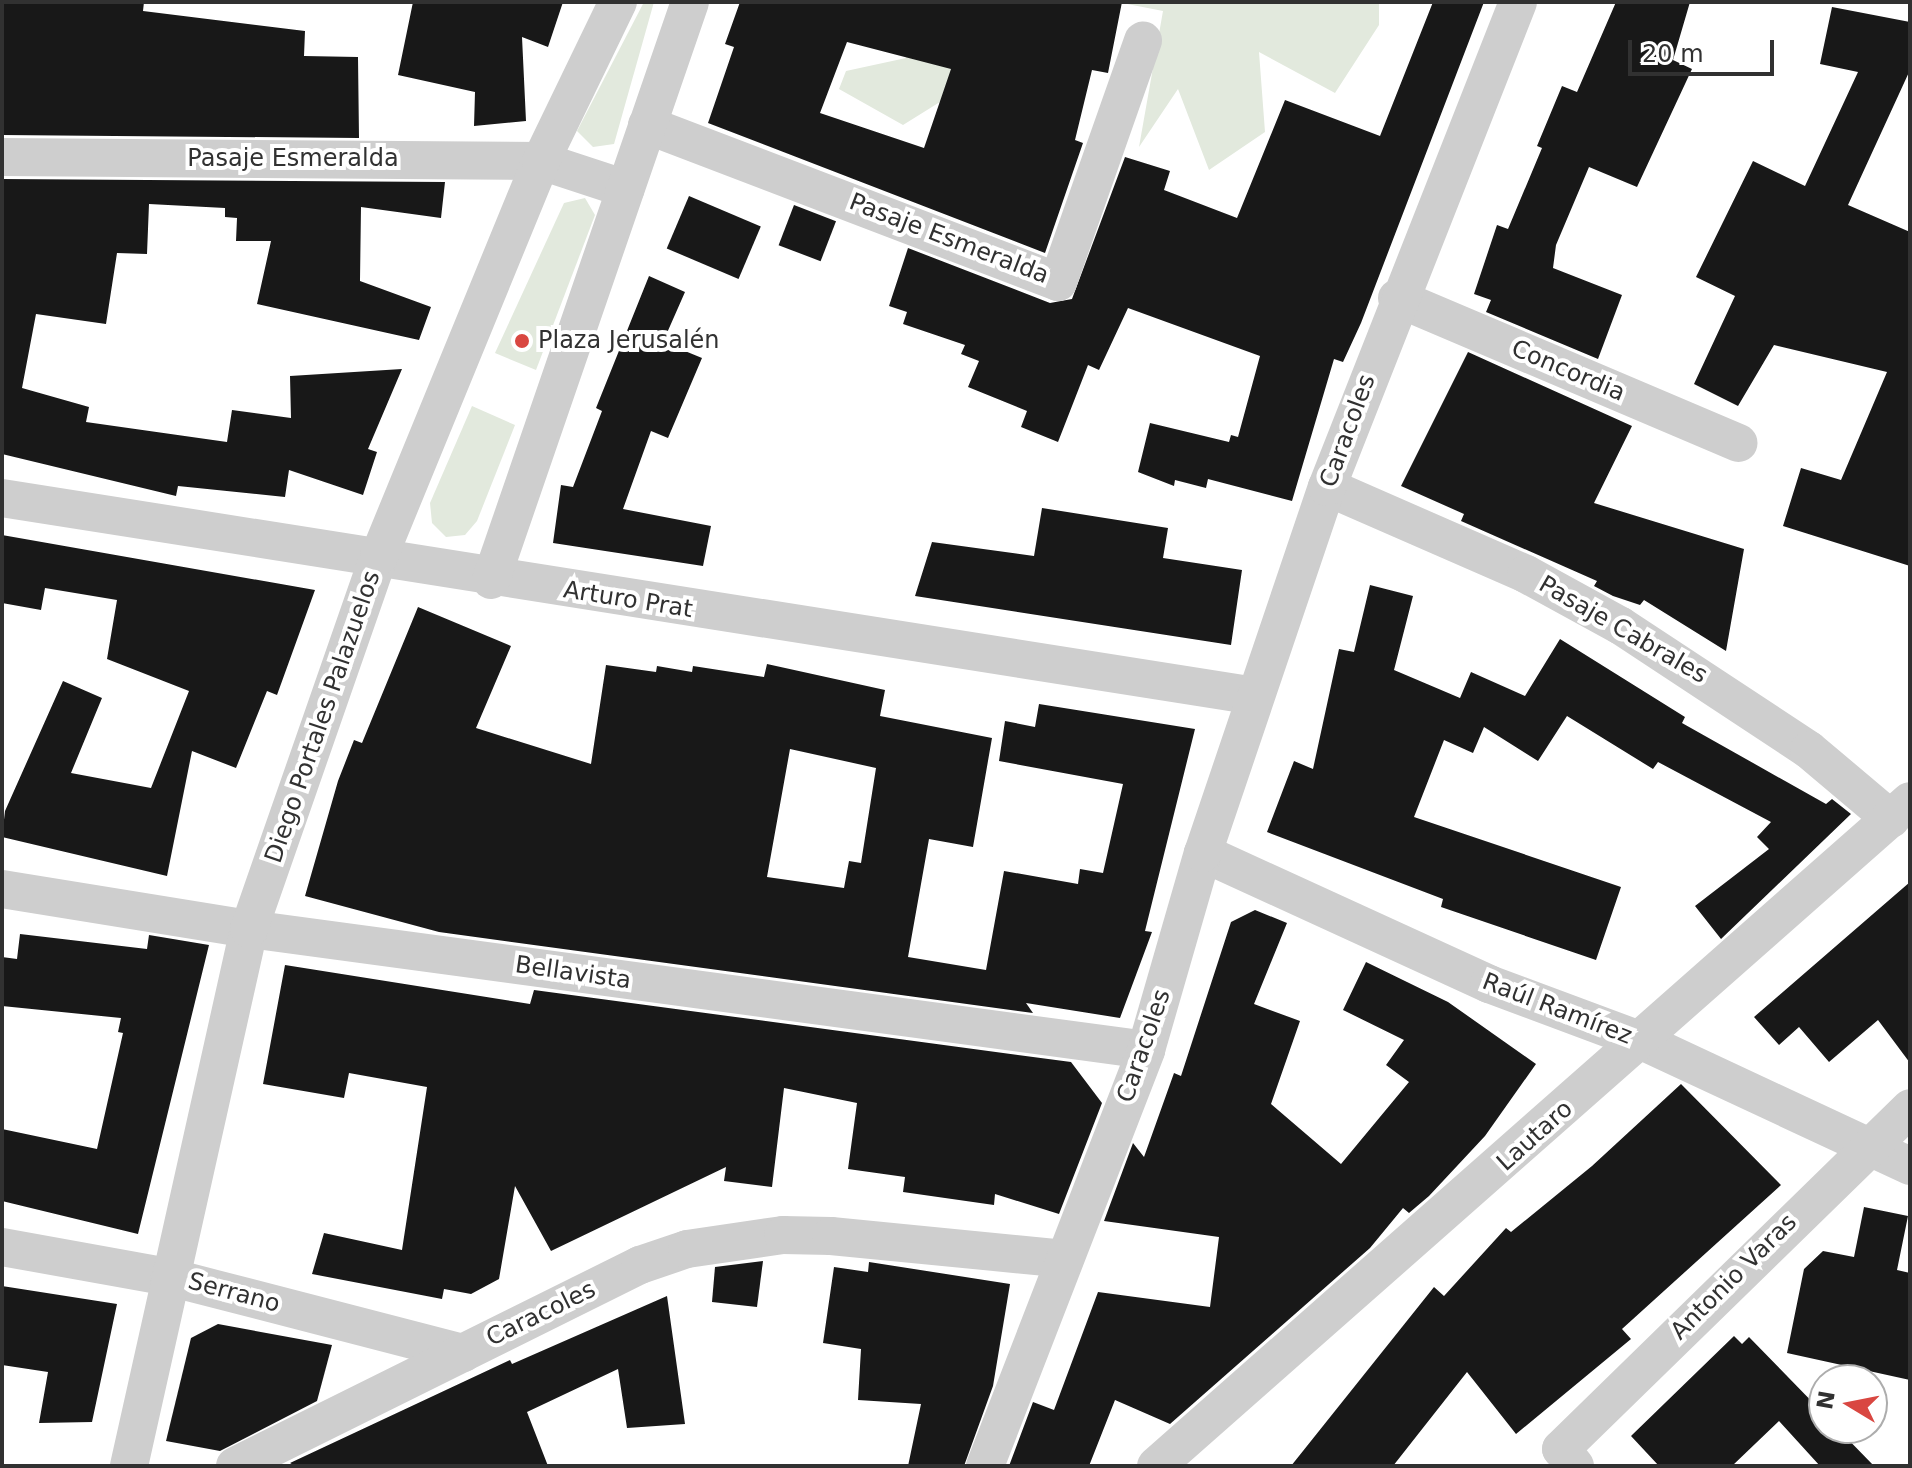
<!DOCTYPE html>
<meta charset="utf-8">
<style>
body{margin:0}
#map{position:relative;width:1912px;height:1468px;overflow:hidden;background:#fff;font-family:"DejaVu Sans",sans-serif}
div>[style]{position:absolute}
.green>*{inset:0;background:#e2e9dd}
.building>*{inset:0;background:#181818;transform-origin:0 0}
.minor>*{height:38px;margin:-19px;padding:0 19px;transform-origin:19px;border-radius:19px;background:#cecece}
.dots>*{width:22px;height:22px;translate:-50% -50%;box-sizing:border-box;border:4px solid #fff;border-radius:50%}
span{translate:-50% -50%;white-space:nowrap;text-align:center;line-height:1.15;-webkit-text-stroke:8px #fff;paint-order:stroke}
.street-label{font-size:24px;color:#313131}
.poi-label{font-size:24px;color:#313131}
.left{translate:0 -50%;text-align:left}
.frame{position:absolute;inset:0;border:4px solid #313131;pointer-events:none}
.north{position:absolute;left:1808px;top:1364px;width:80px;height:80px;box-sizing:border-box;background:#fff;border:2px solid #adadad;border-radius:50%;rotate:280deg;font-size:22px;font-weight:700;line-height:32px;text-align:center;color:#313131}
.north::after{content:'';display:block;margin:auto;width:28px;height:36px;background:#d94741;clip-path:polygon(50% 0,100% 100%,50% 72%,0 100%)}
.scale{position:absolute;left:1628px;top:40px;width:146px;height:36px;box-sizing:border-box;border:4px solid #313131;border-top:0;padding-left:10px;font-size:24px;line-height:28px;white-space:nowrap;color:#313131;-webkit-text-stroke:6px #fff;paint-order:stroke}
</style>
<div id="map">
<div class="green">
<div style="clip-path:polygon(644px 2px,654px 2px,614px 144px,593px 147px,577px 131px)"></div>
<div style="clip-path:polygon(949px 2px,956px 92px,903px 125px,839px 89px,846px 71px,906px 58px,912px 20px)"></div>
<div style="clip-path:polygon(1117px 2px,1379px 2px,1379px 25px,1335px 93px,1259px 52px,1265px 132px,1209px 170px,1178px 89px,1139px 147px,1163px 11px)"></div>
<div style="clip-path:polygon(585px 198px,595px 215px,536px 370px,495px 353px,564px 203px)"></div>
<div style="clip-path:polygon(472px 406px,515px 425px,477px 521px,465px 535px,446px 537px,432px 523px,430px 503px)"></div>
</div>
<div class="building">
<div style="clip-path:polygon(2px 2px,144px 2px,143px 11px,305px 31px,304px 56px,358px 57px,359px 138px,2px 135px)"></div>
<div style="clip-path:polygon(413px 2px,563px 2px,548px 47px,522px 37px,526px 121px,474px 126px,475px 92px,398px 75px)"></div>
<div style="clip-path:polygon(evenodd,740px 2px,1122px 2px,1108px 73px,1092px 70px,1075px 140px,1083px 143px,1045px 253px,708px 123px,734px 47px,725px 44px,740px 2px,847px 42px,951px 69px,924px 148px,820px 113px,847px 42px)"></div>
<div style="clip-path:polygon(1433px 2px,1484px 2px,1361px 323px,1343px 362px,1334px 359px,1292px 501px,1208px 479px,1206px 488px,1175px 480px,1174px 486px,1138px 472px,1150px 423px,1229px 442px,1231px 435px,1238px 437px,1260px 356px,1128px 308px,1099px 370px,1088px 365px,1058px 442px,1021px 427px,1027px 411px,968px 387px,979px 361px,961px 354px,965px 345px,903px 324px,907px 312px,889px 306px,908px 248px,1050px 303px,1072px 299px,1125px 157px,1170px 171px,1164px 190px,1237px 218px,1285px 100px,1380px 136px)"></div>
<div style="clip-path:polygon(1616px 2px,1690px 2px,1673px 60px,1692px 69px,1637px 187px,1589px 167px,1556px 245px,1553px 268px,1622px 295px,1598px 359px,1486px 312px,1491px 300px,1474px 294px,1497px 225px,1508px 229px,1542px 148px,1537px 146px,1562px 86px,1577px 92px)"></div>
<div style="clip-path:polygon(1832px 7px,1910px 22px,1910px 70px,1848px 205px,1910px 232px,1910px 566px,1783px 526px,1801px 468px,1841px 480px,1887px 372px,1774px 345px,1738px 406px,1694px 384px,1735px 296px,1696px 277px,1753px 161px,1805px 186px,1858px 72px,1820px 64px)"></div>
<div style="clip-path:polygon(2px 179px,445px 182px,441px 218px,361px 207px,360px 281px,431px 307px,419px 340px,257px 304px,271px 241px,236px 241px,237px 218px,225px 217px,225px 208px,149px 204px,147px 254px,117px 253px,106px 324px,36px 314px,22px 388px,89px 407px,86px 422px,227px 442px,232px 410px,291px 418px,290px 376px,402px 369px,368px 449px,377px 452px,363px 495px,289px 470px,285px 497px,178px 486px,176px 496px,2px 454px)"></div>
<div style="left:689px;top:196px;width:78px;height:57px;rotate:23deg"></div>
<div style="left:794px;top:205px;width:45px;height:43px;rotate:21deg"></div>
<div style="clip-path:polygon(649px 276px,685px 292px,663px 342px,702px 358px,668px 438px,651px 431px,623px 509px,711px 526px,703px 566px,553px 543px,561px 485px,573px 487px,602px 411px,596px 408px)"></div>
<div style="clip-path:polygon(1468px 352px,1632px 426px,1594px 503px,1744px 549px,1726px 651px,1644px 600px,1640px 605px,1613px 596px,1594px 586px,1597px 581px,1461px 521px,1464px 514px,1401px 486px)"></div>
<div style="clip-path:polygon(1042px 508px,1168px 528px,1163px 558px,1242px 570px,1231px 645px,915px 596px,932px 542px,1034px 556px)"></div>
<div style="clip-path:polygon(2px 535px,315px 590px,277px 695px,267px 691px,236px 768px,192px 751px,167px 876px,2px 837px,5px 811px,63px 681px,102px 698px,71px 773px,151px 788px,189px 691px,107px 659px,117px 600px,45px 588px,41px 610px,2px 603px)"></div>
<div style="clip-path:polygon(1370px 585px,1413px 596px,1394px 670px,1460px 698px,1471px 672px,1525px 696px,1560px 639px,1685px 717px,1682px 723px,1826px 804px,1832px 799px,1851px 814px,1721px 939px,1695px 906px,1769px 849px,1757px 837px,1771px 822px,1658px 762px,1653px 769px,1567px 716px,1538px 761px,1484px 727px,1473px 753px,1444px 740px,1414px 817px,1621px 887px,1596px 960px,1441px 907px,1443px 899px,1267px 832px,1294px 761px,1313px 769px,1339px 649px,1354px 652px)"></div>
<div style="clip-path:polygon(evenodd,418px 607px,511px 646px,476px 728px,591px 764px,606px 665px,656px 672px,657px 666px,692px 672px,693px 666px,764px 677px,767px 664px,885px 690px,880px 716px,992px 738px,973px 847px,929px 839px,908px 957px,986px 970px,1004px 871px,1078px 884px,1080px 869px,1103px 873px,1123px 784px,999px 761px,1005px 721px,1035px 727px,1039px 704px,1195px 729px,1145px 931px,1152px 932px,1120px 1018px,1026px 1003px,1033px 1013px,439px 932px,305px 896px,338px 781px,354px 740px,362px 743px,418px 607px,790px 749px,876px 768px,861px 863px,849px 861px,844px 888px,767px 877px,790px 749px)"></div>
<div style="clip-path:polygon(1910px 882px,1910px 1063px,1878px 1020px,1829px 1062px,1799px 1027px,1779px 1045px,1754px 1017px)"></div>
<div style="clip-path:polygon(1255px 910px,1287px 923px,1254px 1004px,1300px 1021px,1271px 1104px,1341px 1164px,1409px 1082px,1386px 1065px,1404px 1040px,1343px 1010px,1366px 962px,1448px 1002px,1536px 1064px,1485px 1136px,1429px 1196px,1409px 1213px,1403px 1208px,1370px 1248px,1170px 1424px,1115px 1400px,1089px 1466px,1009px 1466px,1033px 1402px,1054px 1410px,1098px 1292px,1210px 1307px,1219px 1237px,1104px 1221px,1133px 1143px,1144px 1157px,1174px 1073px,1181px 1076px,1231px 922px)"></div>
<div style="clip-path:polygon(20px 934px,147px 949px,149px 935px,209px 945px,138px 1234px,2px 1201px,2px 1129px,97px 1149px,123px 1033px,118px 1032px,121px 1018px,2px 1006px,2px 957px,17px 959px)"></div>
<div style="clip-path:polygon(285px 965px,530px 1004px,534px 990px,1071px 1062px,1102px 1103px,1059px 1214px,995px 1194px,994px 1205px,903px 1192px,905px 1177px,848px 1169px,857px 1103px,784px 1088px,772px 1187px,724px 1181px,726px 1167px,551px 1251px,515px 1186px,499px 1279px,471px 1294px,444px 1289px,442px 1299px,312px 1274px,324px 1233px,402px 1250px,427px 1087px,349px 1073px,344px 1098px,263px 1084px)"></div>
<div style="clip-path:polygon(1681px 1084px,1781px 1185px,1622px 1329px,1631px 1339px,1516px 1434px,1467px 1372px,1393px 1466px,1291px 1466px,1434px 1287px,1444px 1296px,1506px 1228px,1511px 1232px,1592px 1166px)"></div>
<div style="clip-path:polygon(1864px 1207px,1908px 1216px,1897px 1270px,1910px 1273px,1910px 1380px,1787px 1353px,1804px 1269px,1823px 1251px,1854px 1257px)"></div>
<div style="clip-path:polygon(763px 1261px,757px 1307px,712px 1302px,715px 1267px)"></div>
<div style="clip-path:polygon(869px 1262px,1010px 1284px,993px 1386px,964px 1466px,908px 1466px,921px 1404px,858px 1400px,861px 1349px,823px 1343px,834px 1267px,868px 1272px)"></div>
<div style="clip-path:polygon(2px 1286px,117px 1304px,92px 1422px,39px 1423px,48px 1372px,2px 1365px)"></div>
<div style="clip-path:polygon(667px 1296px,685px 1424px,627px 1428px,618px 1369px,527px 1412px,548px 1466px,295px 1466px,290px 1463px,510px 1360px,512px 1364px)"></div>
<div style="clip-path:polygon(218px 1324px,332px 1345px,317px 1401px,220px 1451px,166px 1441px,191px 1338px)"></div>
<div style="clip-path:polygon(1734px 1336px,1742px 1344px,1749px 1337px,1824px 1414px,1824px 1428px,1837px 1428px,1874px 1466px,1820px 1466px,1779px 1421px,1732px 1466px,1659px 1466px,1631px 1436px)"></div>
</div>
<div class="minor">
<div style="left:647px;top:125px;width:440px;rotate:20.9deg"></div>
<div style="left:1058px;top:282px;width:256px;rotate:-70.6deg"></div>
<div style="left:2px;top:157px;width:539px;rotate:0.43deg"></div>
<div style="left:541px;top:161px;width:89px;rotate:18.2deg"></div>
<div style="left:1397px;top:298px;width:371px;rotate:23deg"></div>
<div style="left:1327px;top:487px;width:217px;rotate:23.6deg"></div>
<div style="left:1526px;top:574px;width:108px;rotate:28.7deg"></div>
<div style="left:1621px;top:626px;width:225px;rotate:33.4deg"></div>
<div style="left:1809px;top:750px;width:107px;rotate:40.1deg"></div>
<div style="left:2px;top:498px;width:1269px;rotate:8.98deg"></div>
<div style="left:491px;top:580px;width:611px;rotate:-71deg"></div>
<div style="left:1203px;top:853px;width:315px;rotate:24.6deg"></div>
<div style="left:1489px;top:984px;width:163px;rotate:20.4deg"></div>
<div style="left:1642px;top:1041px;width:296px;rotate:25deg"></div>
<div style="left:2px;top:889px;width:250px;rotate:9.2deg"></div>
<div style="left:249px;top:929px;width:905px;rotate:7.68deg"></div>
<div style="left:2px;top:1247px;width:170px;rotate:10.2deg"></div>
<div style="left:169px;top:1277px;width:304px;rotate:14.5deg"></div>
<div style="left:129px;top:1466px;width:550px;rotate:-77.4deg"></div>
<div style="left:249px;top:929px;width:395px;rotate:-70.8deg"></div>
<div style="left:379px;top:556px;width:427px;rotate:-67.7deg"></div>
<div style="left:541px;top:161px;width:177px;rotate:-64.2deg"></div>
<div style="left:235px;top:1466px;width:452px;rotate:-26.4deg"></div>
<div style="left:640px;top:1265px;width:50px;rotate:-18.8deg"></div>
<div style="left:687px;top:1249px;width:97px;rotate:-8.3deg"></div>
<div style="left:783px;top:1235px;width:48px;rotate:1.2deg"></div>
<div style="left:831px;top:1236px;width:235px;rotate:5.6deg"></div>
<div style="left:985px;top:1466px;width:446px;rotate:-68.8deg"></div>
<div style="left:1146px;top:1050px;width:205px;rotate:-73.9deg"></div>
<div style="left:1203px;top:853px;width:386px;rotate:-71.3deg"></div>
<div style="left:1327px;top:487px;width:521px;rotate:-68.5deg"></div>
<div style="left:1156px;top:1466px;width:1005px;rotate:-41.41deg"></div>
<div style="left:1575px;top:1466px;width:22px;rotate:-129deg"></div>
<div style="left:1561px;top:1449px;width:488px;rotate:-44.3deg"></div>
</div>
<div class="dots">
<div style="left:522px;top:341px;background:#d94741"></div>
</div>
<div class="street-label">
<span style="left:293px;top:159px">Pasaje Esmeralda</span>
<span style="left:949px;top:239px;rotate:21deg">Pasaje Esmeralda</span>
<span style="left:1568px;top:371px;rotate:23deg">Concordia</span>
<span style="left:1348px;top:431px;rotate:-70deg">Caracoles</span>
<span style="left:628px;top:600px;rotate:9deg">Arturo Prat</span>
<span style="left:1623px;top:630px;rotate:30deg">Pasaje Cabrales</span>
<span style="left:323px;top:717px;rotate:-71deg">Diego Portales Palazuelos</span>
<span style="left:573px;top:973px;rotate:8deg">Bellavista</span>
<span style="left:1557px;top:1009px;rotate:21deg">Raúl Ramírez</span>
<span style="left:1144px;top:1046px;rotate:-71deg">Caracoles</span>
<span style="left:1535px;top:1136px;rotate:-42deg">Lautaro</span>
<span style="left:1734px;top:1277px;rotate:-45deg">Antonio Varas</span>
<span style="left:234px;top:1293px;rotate:15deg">Serrano</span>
<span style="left:541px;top:1314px;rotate:-26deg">Caracoles</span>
</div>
<div class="poi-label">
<span class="left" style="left:538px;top:341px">Plaza Jerusalén</span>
</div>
<div class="frame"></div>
<div class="north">N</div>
<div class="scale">20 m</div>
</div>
